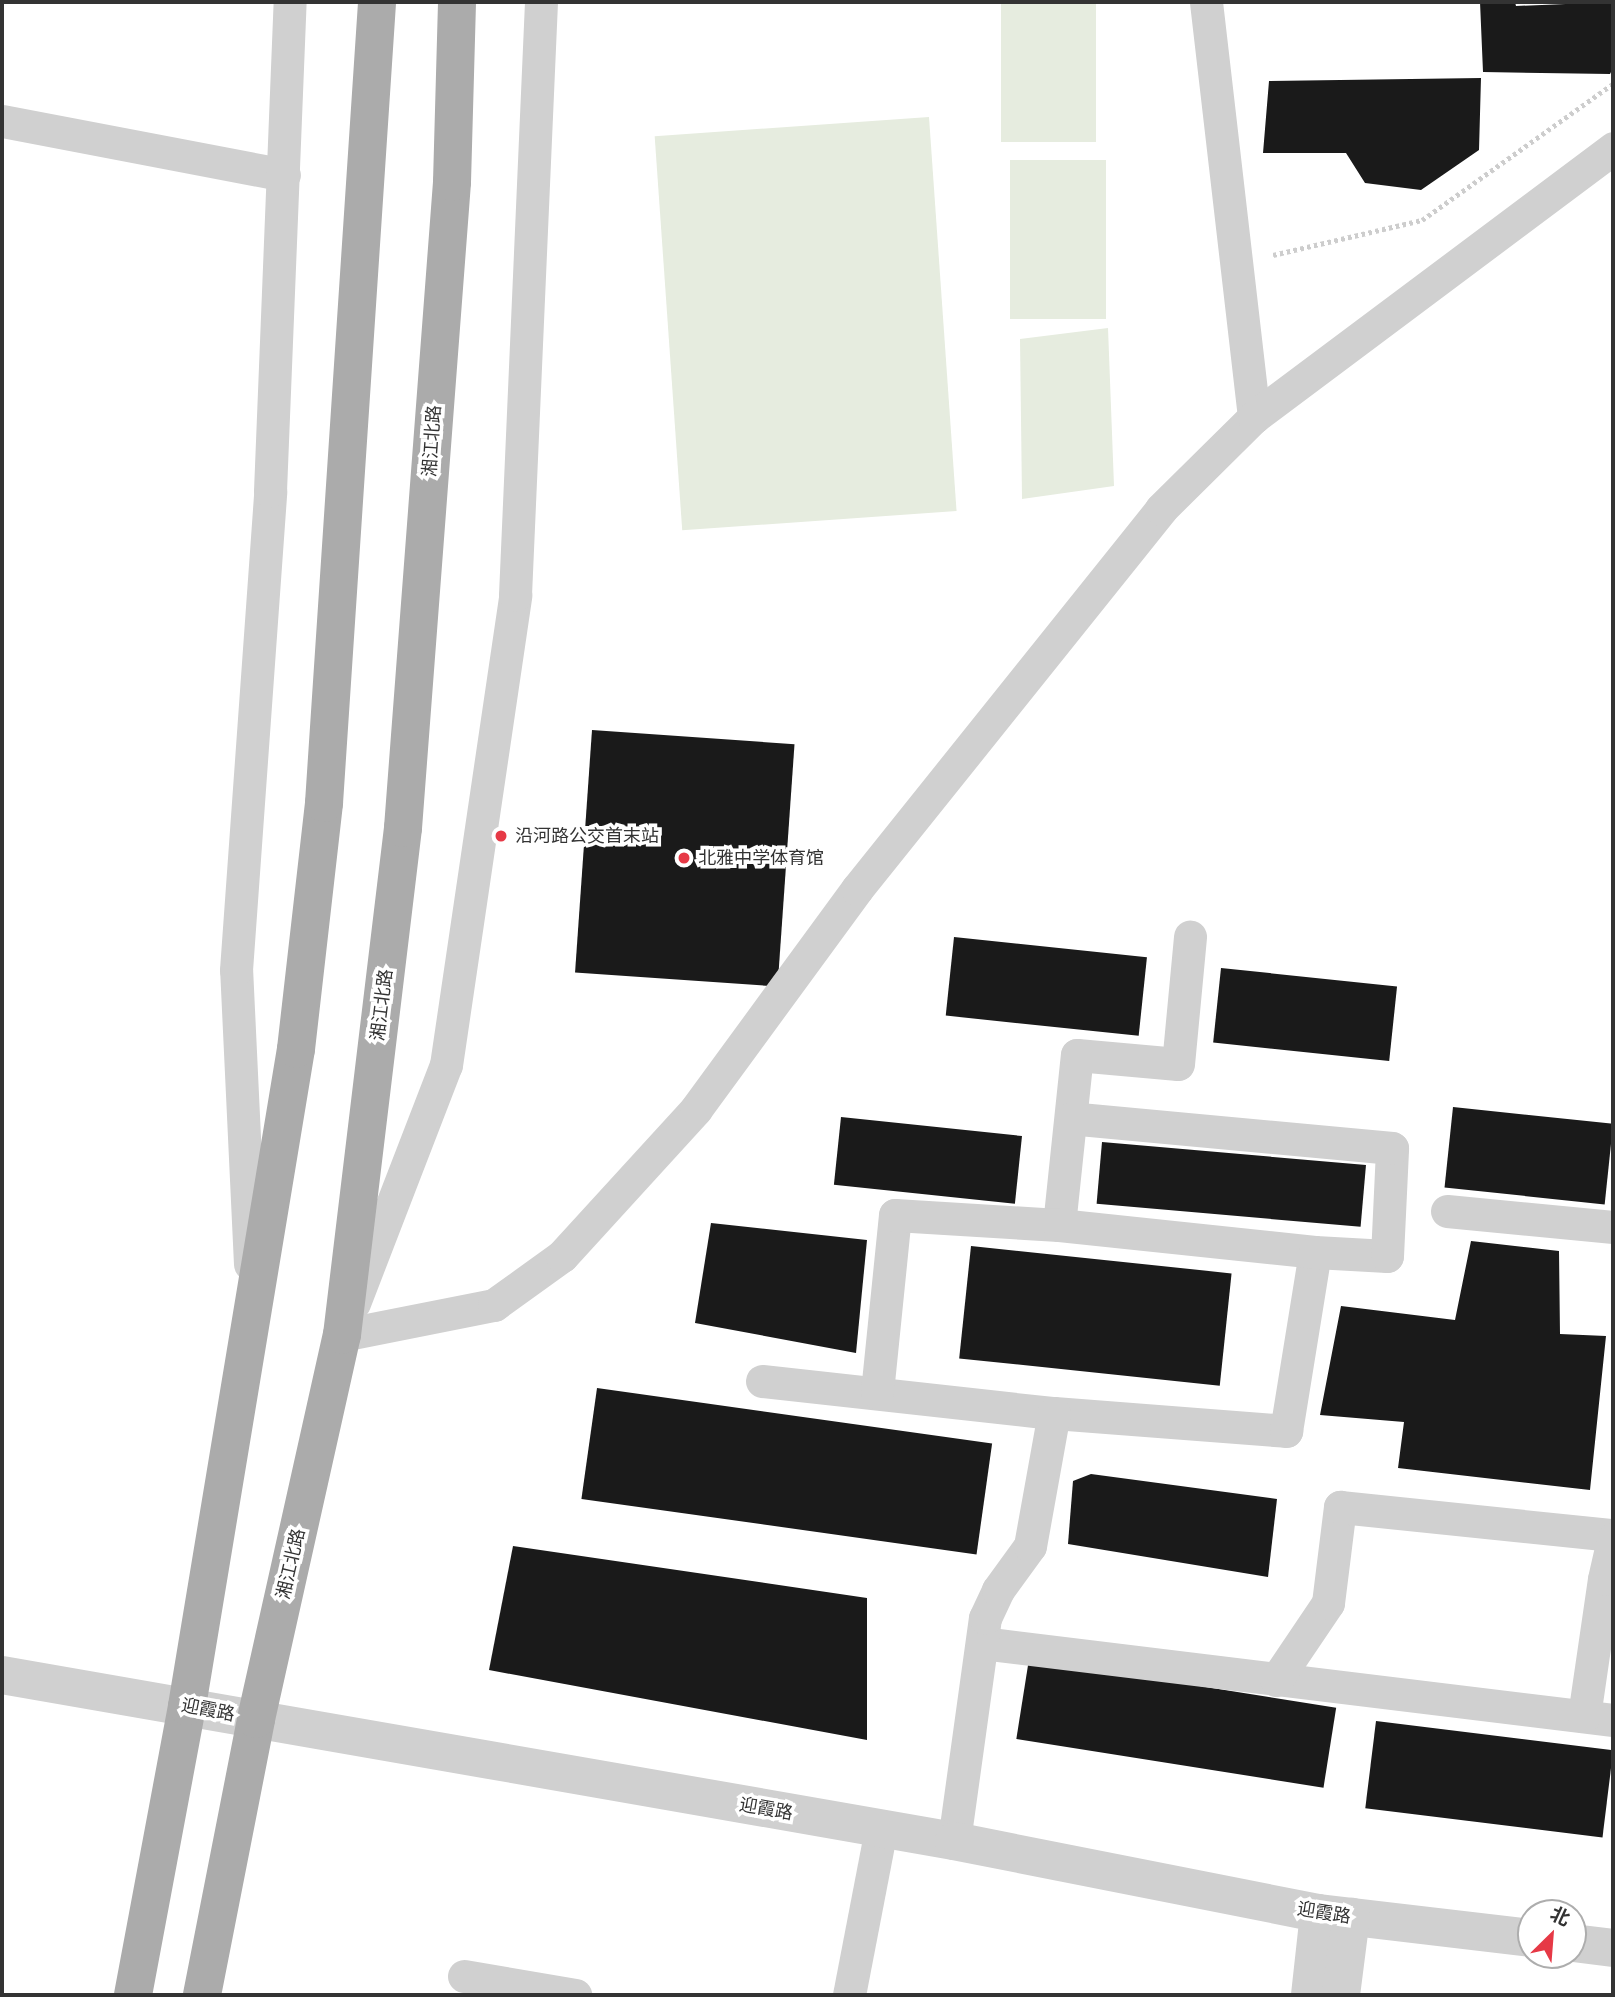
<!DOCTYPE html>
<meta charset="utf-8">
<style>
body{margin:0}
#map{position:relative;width:1615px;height:1997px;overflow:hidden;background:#fff;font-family:Roboto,"Noto Sans SC",sans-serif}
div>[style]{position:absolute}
.green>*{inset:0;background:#e6ecdf;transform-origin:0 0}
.building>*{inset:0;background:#1a1a1a;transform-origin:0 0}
.path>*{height:4.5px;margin-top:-2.25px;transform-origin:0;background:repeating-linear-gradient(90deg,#cdcdcd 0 3.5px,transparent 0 7px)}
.minor>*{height:33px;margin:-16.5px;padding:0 16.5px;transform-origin:16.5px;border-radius:16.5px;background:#d0d0d0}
.tertiary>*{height:38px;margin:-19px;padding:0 19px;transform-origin:19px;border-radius:19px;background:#d0d0d0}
.primary>*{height:38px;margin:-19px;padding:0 19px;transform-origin:19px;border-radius:19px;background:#ababab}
.dots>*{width:19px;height:19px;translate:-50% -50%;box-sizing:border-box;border:4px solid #fff;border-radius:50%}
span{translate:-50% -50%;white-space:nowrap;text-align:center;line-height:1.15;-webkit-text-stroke:7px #fff;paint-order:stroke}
.street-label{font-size:18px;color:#333}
.poi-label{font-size:18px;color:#333}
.left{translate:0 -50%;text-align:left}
.frame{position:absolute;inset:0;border:4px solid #333;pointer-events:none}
.north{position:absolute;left:1517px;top:1899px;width:70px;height:70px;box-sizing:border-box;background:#fff;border:2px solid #adadad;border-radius:50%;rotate:25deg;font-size:19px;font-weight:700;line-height:28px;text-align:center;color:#333}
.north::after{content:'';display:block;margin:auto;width:24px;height:32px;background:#e63946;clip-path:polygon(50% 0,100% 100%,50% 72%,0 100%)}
</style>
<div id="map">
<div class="green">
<div style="left:1001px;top:2px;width:95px;height:140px"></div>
<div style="left:929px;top:117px;width:395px;height:275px;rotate:86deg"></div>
<div style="left:1106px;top:160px;width:159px;height:96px;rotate:90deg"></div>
<div style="clip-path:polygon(1108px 328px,1114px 486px,1022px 499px,1020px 339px)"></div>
</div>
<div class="building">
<div style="clip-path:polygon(1480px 2px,1515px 2px,1516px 6px,1613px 2px,1613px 68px,1610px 74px,1483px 72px)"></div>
<div style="clip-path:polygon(1481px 78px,1479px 150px,1421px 190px,1365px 183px,1346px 153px,1263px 153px,1269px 81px)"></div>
<div style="left:592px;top:730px;width:203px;height:243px;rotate:4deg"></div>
<div style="left:954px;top:937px;width:194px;height:79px;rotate:6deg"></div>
<div style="left:1221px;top:968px;width:177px;height:75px;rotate:6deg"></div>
<div style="left:1453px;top:1107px;width:161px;height:81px;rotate:6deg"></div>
<div style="left:841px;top:1117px;width:182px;height:68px;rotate:6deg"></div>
<div style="left:1102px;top:1142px;width:265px;height:62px;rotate:5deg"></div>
<div style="clip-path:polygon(711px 1223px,867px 1240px,856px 1353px,695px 1323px)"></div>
<div style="clip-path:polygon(1471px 1241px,1559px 1251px,1560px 1334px,1606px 1336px,1590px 1490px,1398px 1468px,1404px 1422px,1320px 1415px,1341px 1306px,1455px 1320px)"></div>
<div style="left:971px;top:1246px;width:262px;height:113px;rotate:6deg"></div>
<div style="left:597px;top:1388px;width:399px;height:112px;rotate:8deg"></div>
<div style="clip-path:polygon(1091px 1474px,1277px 1499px,1268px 1577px,1068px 1544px,1073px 1481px)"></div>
<div style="clip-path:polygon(513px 1546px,867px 1598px,867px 1740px,489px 1670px)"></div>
<div style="left:1029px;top:1659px;width:311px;height:81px;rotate:9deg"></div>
<div style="left:1376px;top:1721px;width:239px;height:88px;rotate:7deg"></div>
</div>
<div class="path">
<div style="left:1273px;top:255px;width:153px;rotate:-13.2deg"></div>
<div style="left:1422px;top:220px;width:234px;rotate:-35.5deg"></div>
</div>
<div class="minor">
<div style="left:1206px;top:2px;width:418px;rotate:83.4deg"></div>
<div style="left:2px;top:121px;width:287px;rotate:10.8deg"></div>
<div style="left:1447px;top:1211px;width:167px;rotate:5.5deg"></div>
<div style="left:1059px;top:1225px;width:171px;rotate:-84deg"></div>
<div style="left:1077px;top:1055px;width:101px;rotate:5.1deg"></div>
<div style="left:1178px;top:1064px;width:128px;rotate:-84.6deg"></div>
<div style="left:250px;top:1264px;width:294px;rotate:-92.7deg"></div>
<div style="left:236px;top:970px;width:480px;rotate:-85.9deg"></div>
<div style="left:270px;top:491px;width:489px;rotate:-87.7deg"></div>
<div style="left:354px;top:1303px;width:255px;rotate:-68.9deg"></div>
<div style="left:446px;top:1065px;width:475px;rotate:-81.6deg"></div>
<div style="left:515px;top:595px;width:594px;rotate:-87.49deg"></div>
<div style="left:342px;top:1335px;width:155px;rotate:-11.2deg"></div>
<div style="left:494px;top:1305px;width:84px;rotate:-35.8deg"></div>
<div style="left:562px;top:1256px;width:199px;rotate:-47.6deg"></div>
<div style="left:696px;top:1109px;width:273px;rotate:-53.8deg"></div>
<div style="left:857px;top:889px;width:487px;rotate:-51.3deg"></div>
<div style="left:1161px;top:509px;width:131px;rotate:-44.7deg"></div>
<div style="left:1254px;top:417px;width:449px;rotate:-36.8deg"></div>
<div style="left:762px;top:1381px;width:294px;rotate:6.3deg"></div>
<div style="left:1054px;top:1413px;width:233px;rotate:4.4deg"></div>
<div style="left:1286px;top:1431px;width:181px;rotate:-80.8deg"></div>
<div style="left:877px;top:1392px;width:178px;rotate:-84.2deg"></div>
<div style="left:895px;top:1215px;width:164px;rotate:3.5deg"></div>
<div style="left:1059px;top:1225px;width:257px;rotate:6deg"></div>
<div style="left:1315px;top:1252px;width:72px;rotate:3.2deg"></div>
<div style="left:1387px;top:1256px;width:108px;rotate:-87.3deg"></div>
<div style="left:1392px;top:1148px;width:322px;rotate:-174.7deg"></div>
<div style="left:982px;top:1643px;width:636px;rotate:6.96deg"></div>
<div style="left:1276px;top:1680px;width:93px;rotate:-56deg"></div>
<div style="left:1328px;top:1603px;width:97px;rotate:-82.9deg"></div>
<div style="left:1340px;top:1507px;width:274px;rotate:5.9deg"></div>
<div style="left:1584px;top:1716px;width:138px;rotate:-81.7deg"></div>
<div style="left:1604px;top:1579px;width:41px;rotate:-77.3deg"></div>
<div style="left:954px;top:1841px;width:225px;rotate:-82.1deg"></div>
<div style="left:985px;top:1618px;width:31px;rotate:-65deg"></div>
<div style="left:998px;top:1590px;width:54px;rotate:-54deg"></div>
<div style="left:1030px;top:1546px;width:135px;rotate:-79.8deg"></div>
<div style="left:464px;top:1976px;width:113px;rotate:9.7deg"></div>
<div style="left:849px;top:1995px;width:169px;rotate:-79.1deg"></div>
</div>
<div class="tertiary">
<div style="left:2px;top:1675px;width:966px;rotate:9.89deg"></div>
<div style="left:954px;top:1841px;width:372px;rotate:11.2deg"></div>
<div style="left:1319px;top:1913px;width:213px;rotate:6.7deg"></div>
<div style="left:1573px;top:1943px;width:40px;rotate:7.1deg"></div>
<div style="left:1310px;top:1995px;width:82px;rotate:-83.7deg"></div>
<div style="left:1341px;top:1995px;width:79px;rotate:-82.7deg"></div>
</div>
<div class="primary">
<div style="left:133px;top:1995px;width:294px;rotate:-79.4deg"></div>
<div style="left:187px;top:1706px;width:666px;rotate:-80.58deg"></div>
<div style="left:296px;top:1049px;width:248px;rotate:-83.5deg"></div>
<div style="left:324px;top:803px;width:803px;rotate:-86.21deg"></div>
<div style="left:202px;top:1995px;width:281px;rotate:-78.9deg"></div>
<div style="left:256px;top:1719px;width:394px;rotate:-77.4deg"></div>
<div style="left:342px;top:1335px;width:511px;rotate:-83.14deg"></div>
<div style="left:403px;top:828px;width:648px;rotate:-85.66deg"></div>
<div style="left:452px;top:182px;width:180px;rotate:-88.4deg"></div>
</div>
<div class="dots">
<div style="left:501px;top:836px;background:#e63946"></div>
<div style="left:684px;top:858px;background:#e63946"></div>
</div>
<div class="street-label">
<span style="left:432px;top:441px;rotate:-86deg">湘江北路</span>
<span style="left:382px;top:1005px;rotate:-83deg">湘江北路</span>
<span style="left:291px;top:1564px;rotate:-77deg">湘江北路</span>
<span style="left:208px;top:1710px;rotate:11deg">迎霞路</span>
<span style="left:766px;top:1809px;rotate:10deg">迎霞路</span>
<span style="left:1324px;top:1913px;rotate:9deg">迎霞路</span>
</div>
<div class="poi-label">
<span class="left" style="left:515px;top:836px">沿河路公交首末站</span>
<span class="left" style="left:698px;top:858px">北雅中学体育馆</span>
</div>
<div class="frame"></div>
<div class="north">北</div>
</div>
